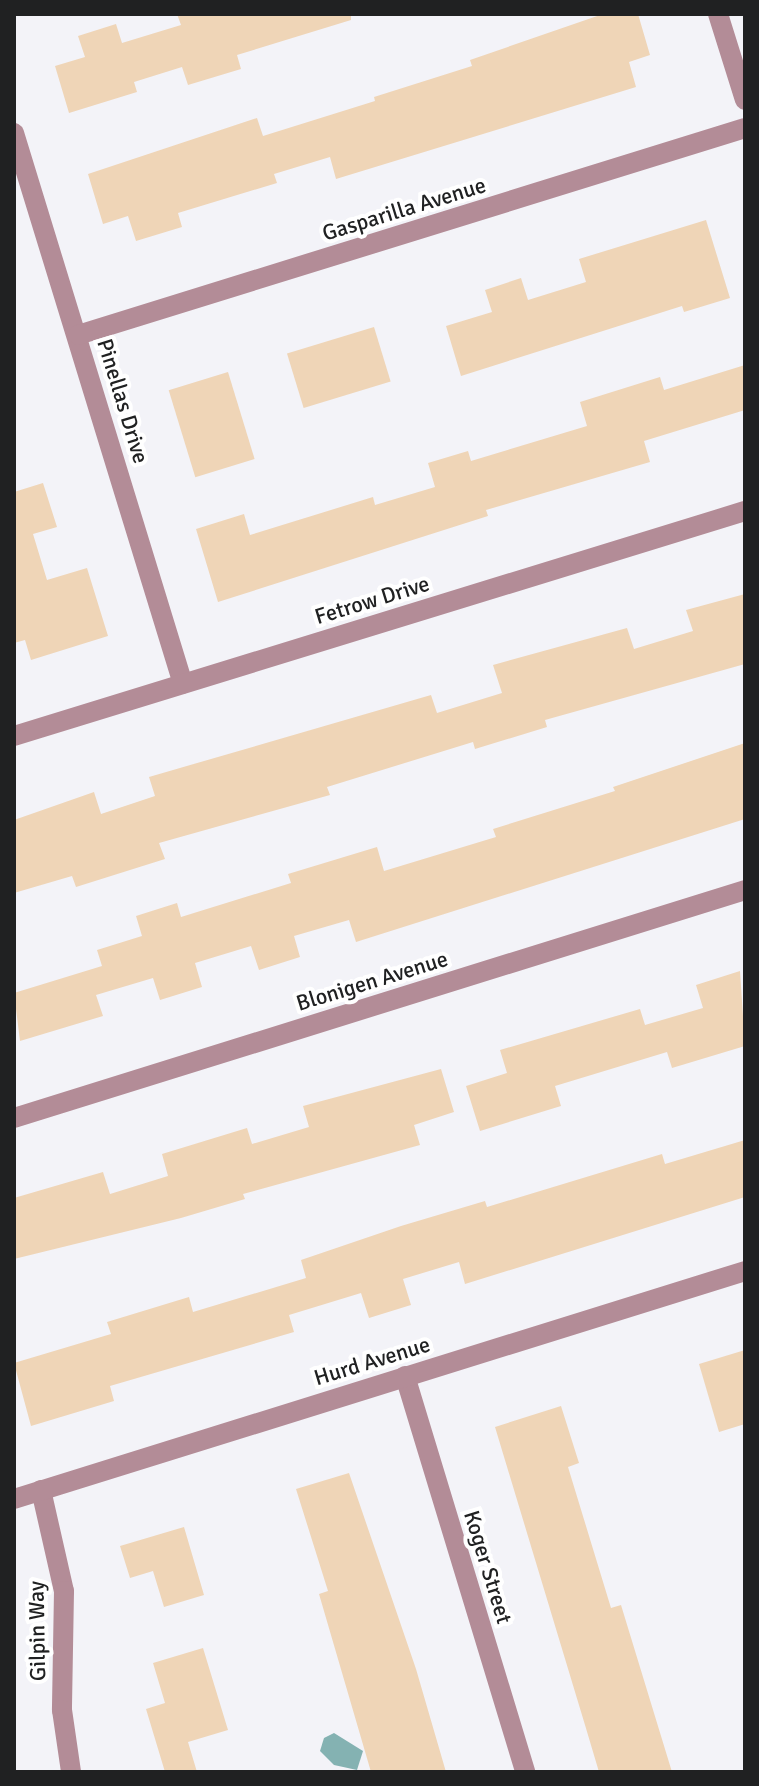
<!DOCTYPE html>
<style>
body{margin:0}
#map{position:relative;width:759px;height:1786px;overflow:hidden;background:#f3f3f8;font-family:Signika,sans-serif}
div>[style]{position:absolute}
.water>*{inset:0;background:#84b2b2}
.building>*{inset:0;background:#efd5b7;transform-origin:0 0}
.minor>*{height:20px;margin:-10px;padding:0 10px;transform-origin:10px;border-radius:10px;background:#b38c97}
span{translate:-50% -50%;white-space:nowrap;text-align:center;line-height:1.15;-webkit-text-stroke:8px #fff;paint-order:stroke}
.street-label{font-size:22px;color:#202122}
.frame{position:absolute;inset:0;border:16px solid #202122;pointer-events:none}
</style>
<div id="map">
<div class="water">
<div style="clip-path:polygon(334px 1733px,363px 1751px,357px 1770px,334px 1765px,320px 1751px,324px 1738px)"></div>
</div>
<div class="building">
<div style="clip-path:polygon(177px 14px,351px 14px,351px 20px,237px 55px,241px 69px,188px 85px,182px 67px,134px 82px,137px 92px,69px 113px,55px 66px,85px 57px,78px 36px,116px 24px,122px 43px,181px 25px)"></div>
<div style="clip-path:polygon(603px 14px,638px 14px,650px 55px,629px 62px,636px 87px,336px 179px,330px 157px,274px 174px,277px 183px,178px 213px,182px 227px,136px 241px,128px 216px,103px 224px,88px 174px,257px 118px,263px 136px,375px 101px,374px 97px,472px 66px,470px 60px)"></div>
<div style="clip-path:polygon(706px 220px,730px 298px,684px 312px,682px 306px,461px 376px,446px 326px,492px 312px,485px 290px,521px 278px,528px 300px,586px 282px,579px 259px)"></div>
<div style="left:374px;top:327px;width:57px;height:91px;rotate:73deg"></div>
<div style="clip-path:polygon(745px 365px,745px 410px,644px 441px,650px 462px,486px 510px,488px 516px,218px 602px,196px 529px,244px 514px,250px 535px,373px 497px,375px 505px,435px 487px,428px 463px,468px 451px,471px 461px,587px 426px,580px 402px,660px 377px,664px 390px)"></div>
<div style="left:228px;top:372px;width:91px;height:62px;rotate:73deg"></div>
<div style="clip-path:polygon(43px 483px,57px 527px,33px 534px,47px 580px,87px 568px,108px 636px,31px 660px,25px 640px,14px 643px,14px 492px)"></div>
<div style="clip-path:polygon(745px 594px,745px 664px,545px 720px,547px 727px,475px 749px,473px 742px,327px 787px,330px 795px,159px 843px,165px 859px,76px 887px,72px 876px,14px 893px,14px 820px,94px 792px,101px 814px,155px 796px,149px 777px,431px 695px,437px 713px,502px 693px,493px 665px,627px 628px,634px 649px,693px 631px,686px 610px)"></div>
<div style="clip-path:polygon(745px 743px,745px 819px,356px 942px,349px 920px,294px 936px,300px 957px,259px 970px,251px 946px,195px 963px,202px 987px,160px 1000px,153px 978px,96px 995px,103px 1016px,20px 1041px,14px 993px,102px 966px,97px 950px,142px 936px,136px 916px,177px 903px,181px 917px,291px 883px,288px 874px,377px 847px,384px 871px,496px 837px,493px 829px,615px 791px,613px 787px)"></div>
<div style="clip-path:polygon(740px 971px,745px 1046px,672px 1068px,667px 1052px,555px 1086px,561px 1106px,480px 1131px,466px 1086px,507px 1073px,500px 1050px,640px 1009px,645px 1025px,703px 1008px,696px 985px)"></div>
<div style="clip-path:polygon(441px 1069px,454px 1112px,414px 1125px,420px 1145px,243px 1194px,245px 1199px,181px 1218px,14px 1259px,14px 1198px,103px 1172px,110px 1194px,168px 1176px,162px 1154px,247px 1128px,252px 1144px,309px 1127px,303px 1106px)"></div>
<div style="clip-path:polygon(745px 1140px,745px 1197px,465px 1284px,459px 1262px,403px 1279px,411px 1305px,369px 1318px,361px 1293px,289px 1315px,294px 1332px,110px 1386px,114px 1401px,31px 1426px,14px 1363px,111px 1334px,107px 1322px,189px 1297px,193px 1312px,306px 1278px,301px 1260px,401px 1226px,485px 1201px,487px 1207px,662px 1154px,665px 1164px)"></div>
<div style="clip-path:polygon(745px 1350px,745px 1424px,719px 1432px,699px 1364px)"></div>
<div style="clip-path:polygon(561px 1406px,579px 1463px,568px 1467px,611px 1608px,621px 1605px,672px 1772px,599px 1772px,585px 1725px,495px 1427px)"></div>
<div style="clip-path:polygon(349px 1473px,416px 1669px,446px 1772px,371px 1772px,319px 1594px,328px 1591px,296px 1489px)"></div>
<div style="clip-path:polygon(184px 1527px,204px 1595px,164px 1607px,153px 1571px,130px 1578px,120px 1546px)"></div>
<div style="clip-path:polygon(203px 1648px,228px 1730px,188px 1742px,197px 1772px,165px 1772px,146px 1709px,165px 1703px,153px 1663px)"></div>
</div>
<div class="minor">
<div style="left:718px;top:14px;width:90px;rotate:72.6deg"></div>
<div style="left:14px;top:133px;width:576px;rotate:72.95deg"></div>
<div style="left:78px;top:335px;width:698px;rotate:-17.24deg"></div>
<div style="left:14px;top:736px;width:765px;rotate:-17.11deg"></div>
<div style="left:14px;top:1118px;width:766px;rotate:-17.32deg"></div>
<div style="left:405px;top:1376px;width:414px;rotate:73.1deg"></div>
<div style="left:41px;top:1490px;width:104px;rotate:77.2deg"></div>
<div style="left:64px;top:1591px;width:119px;rotate:91deg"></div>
<div style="left:62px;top:1710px;width:63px;rotate:81.7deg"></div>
<div style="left:14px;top:1499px;width:766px;rotate:-17.32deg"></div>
</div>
<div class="street-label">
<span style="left:404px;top:209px;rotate:-17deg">Gasparilla Avenue</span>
<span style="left:123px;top:401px;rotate:73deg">Pinellas Drive</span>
<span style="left:372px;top:600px;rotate:-17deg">Fetrow Drive</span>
<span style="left:372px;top:981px;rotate:-17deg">Blonigen Avenue</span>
<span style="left:372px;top:1361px;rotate:-17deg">Hurd Avenue</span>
<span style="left:488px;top:1567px;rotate:73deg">Koger Street</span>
<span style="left:37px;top:1631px;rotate:-91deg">Gilpin Way</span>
</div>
<div class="frame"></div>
</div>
